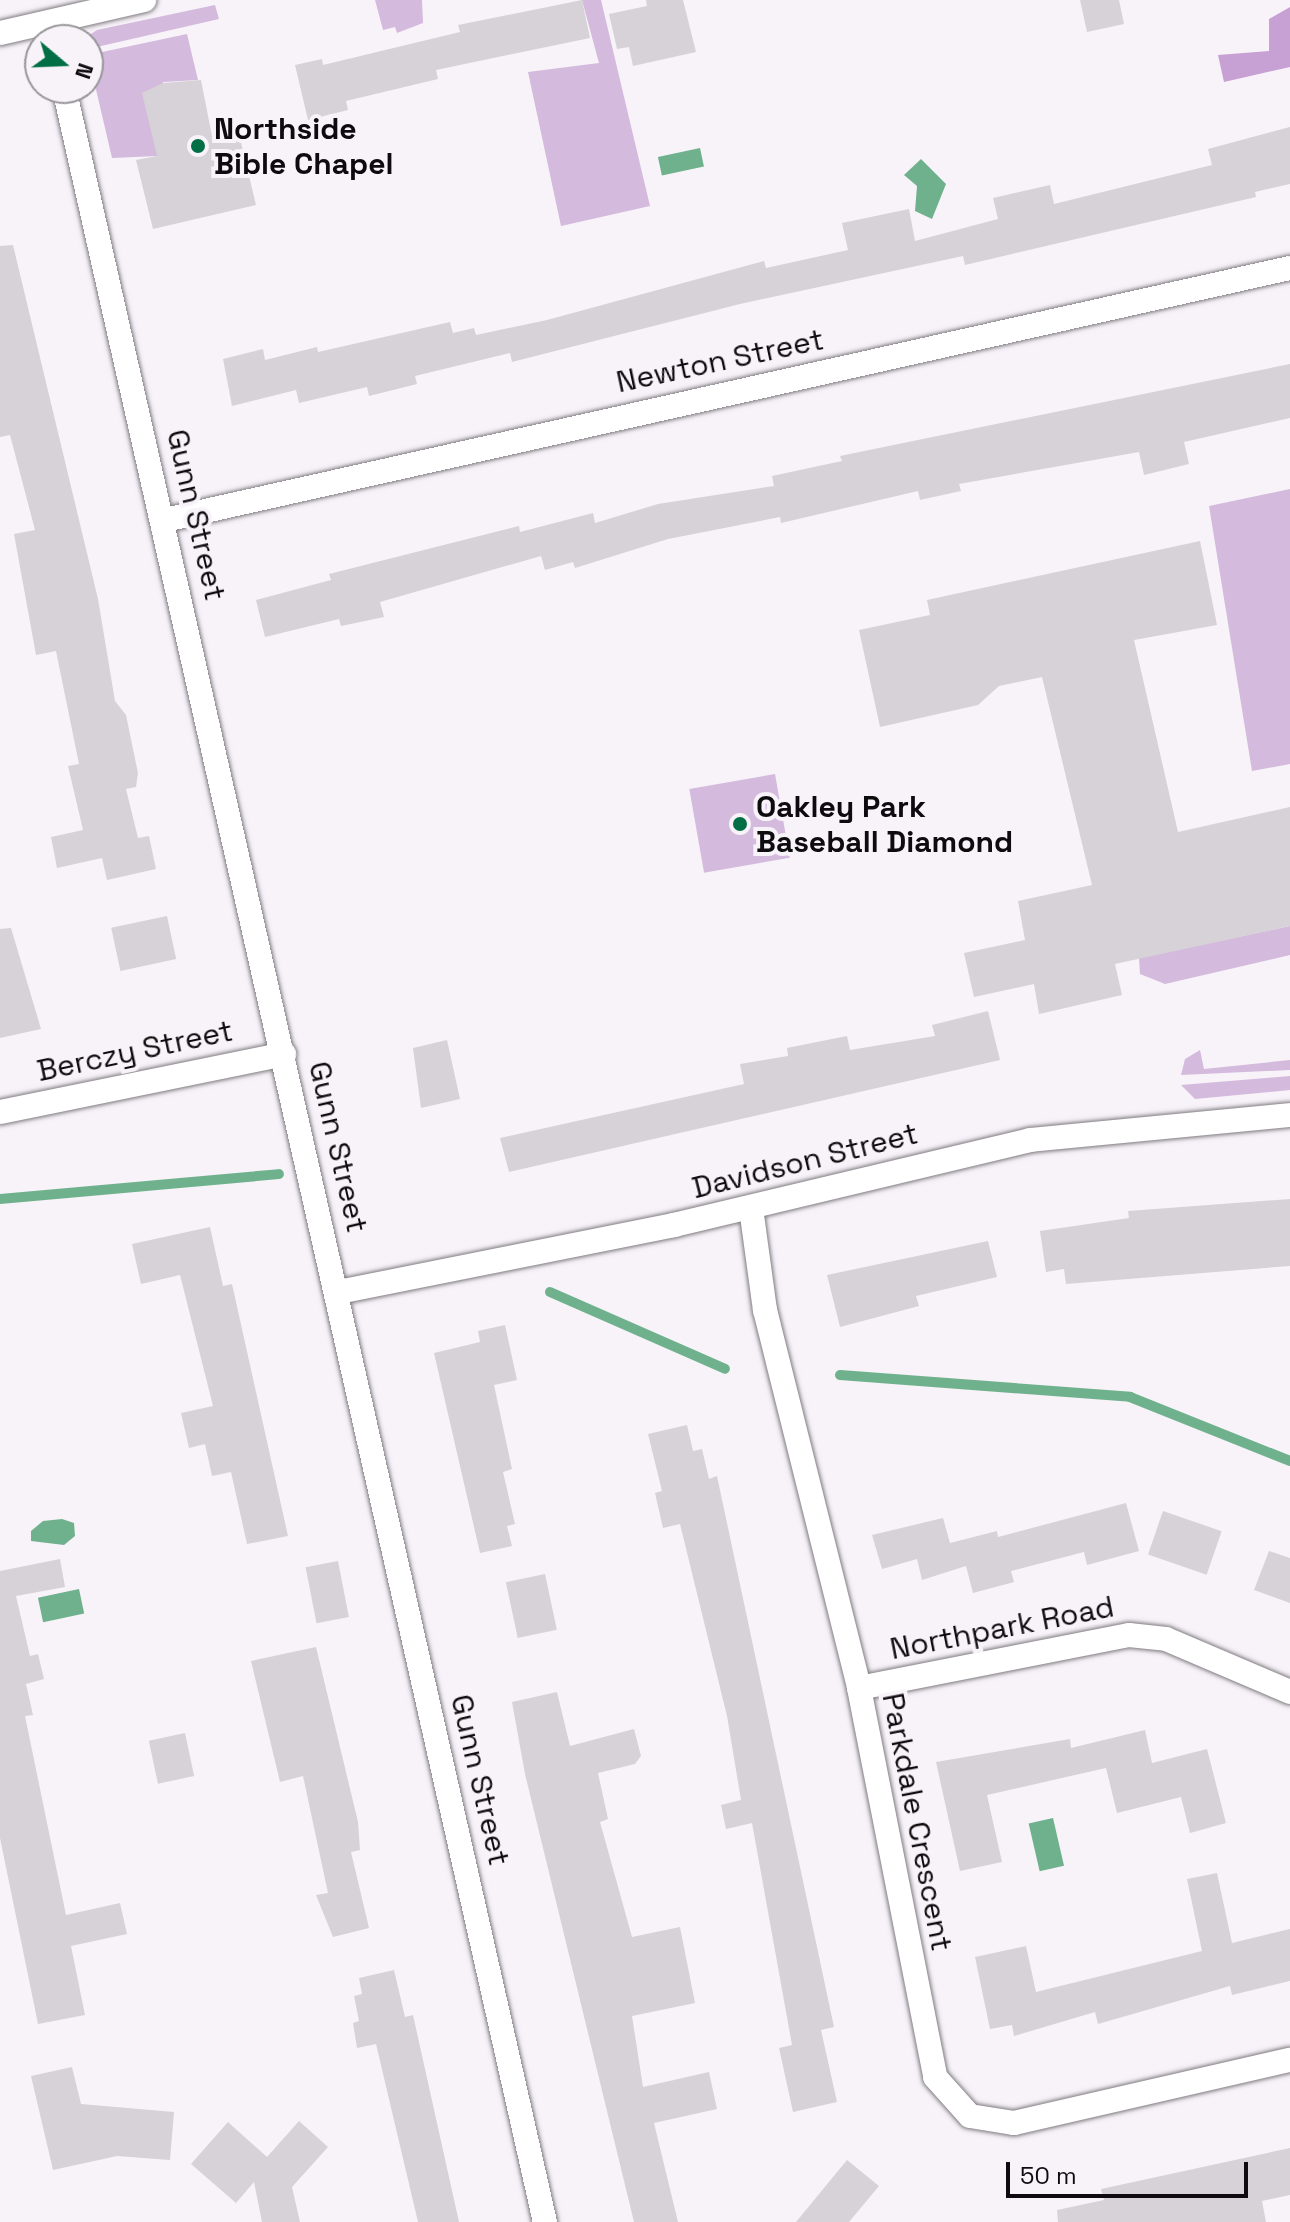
<!DOCTYPE html>
<style>
body{margin:0}
#map{position:relative;width:1290px;height:2222px;overflow:hidden;background:#f7f3f9;font-family:"Space Grotesk",sans-serif}
div>[style]{position:absolute}
.green>*{inset:0;background:#d4badd;transform-origin:0 0}
.forest>*{inset:0;background:#c7a0d4}
.water>*{inset:0;background:#6fb18d;transform-origin:0 0}
.stream>*{height:10px;margin:-5px;padding:0 5px;transform-origin:5px;border-radius:5px;background:#6fb18d}
.building>*{inset:0;background:#d6d2d8;transform-origin:0 0}
.roads{filter:drop-shadow(0 0 2px #807c81) drop-shadow(0 0 2px #807c81)}
.minor>*{height:24px;margin:-12px;padding:0 12px;transform-origin:12px;border-radius:12px;background:#fff}
.dots>*{width:22px;height:22px;translate:-50% -50%;box-sizing:border-box;border:4px solid #f7f3f9;border-radius:50%}
span{translate:-50% -50%;white-space:nowrap;text-align:center;line-height:1.15;-webkit-text-stroke:8px #f7f3f9;paint-order:stroke}
.poi-label{font-size:30px;color:#0d0b0d;font-weight:700}
.left{translate:0 -50%;text-align:left}
.street-label{font-size:30px;color:#0d0b0d}
.north{position:absolute;left:24px;top:24px;width:80px;height:80px;box-sizing:border-box;background:#f7f3f9;border:2px solid #99969b;border-radius:50%;rotate:109deg;font-size:22px;font-weight:700;line-height:32px;text-align:center;color:#0d0b0d}
.north::after{content:'';display:block;margin:auto;width:28px;height:36px;background:#016e46;clip-path:polygon(50% 0,100% 100%,50% 72%,0 100%)}
.scale{position:absolute;left:1006px;top:2162px;width:242px;height:36px;box-sizing:border-box;border:4px solid #0d0b0d;border-top:0;padding-left:10px;font-size:24px;line-height:28px;white-space:nowrap;color:#0d0b0d;-webkit-text-stroke:6px #f7f3f9;paint-order:stroke}
</style>
<div id="map">
<div class="green">
<div style="clip-path:polygon(375px 0,422px 0,423px 23px,397px 33px,395px 27px,383px 30px)"></div>
<div style="clip-path:polygon(582px 0,601px 0,650px 206px,561px 226px,528px 72px,599px 63px)"></div>
<div style="clip-path:polygon(215px 5px,219px 19px,88px 49px,88px 40px,82px 40px,97px 30px)"></div>
<div style="clip-path:polygon(187px 34px,198px 80px,163px 82px,157px 156px,112px 158px,88px 55px)"></div>
<div style="clip-path:polygon(1290px 489px,1290px 764px,1252px 771px,1209px 506px)"></div>
<div style="left:775px;top:774px;width:85px;height:87px;rotate:80deg"></div>
<div style="clip-path:polygon(1290px 926px,1290px 955px,1165px 984px,1140px 974px,1139px 958px)"></div>
<div style="clip-path:polygon(1200px 1050px,1204px 1069px,1290px 1060px,1290px 1070px,1181px 1075px,1185px 1059px)"></div>
<div style="clip-path:polygon(1290px 1076px,1290px 1090px,1195px 1099px,1181px 1085px)"></div>
</div>
<div class="forest">
<div style="clip-path:polygon(1290px 7px,1290px 67px,1224px 82px,1218px 55px,1269px 51px,1269px 19px)"></div>
</div>
<div class="water">
<div style="left:700px;top:148px;width:19px;height:43px;rotate:78deg"></div>
<div style="clip-path:polygon(921px 159px,946px 184px,932px 219px,915px 211px,917px 186px,904px 175px)"></div>
<div style="clip-path:polygon(62px 1519px,74px 1523px,75px 1536px,64px 1545px,31px 1541px,31px 1531px,43px 1521px)"></div>
<div style="left:79px;top:1589px;width:25px;height:42px;rotate:78deg"></div>
<div style="left:1053px;top:1818px;width:49px;height:25px;rotate:77deg"></div>
</div>
<div class="stream">
<div style="left:0;top:1199px;width:280px;rotate:-5.1deg"></div>
<div style="left:550px;top:1292px;width:191px;rotate:23.7deg"></div>
<div style="left:840px;top:1375px;width:291px;rotate:4.3deg"></div>
<div style="left:1130px;top:1397px;width:172px;rotate:21.8deg"></div>
</div>
<div class="building">
<div style="clip-path:polygon(582px 0,590px 38px,436px 70px,438px 79px,346px 101px,348px 110px,308px 120px,295px 65px,322px 59px,323px 65px,460px 32px,458px 25px)"></div>
<div style="clip-path:polygon(646px 0,683px 0,696px 52px,633px 66px,629px 47px,617px 49px,609px 14px,647px 6px)"></div>
<div style="clip-path:polygon(1080px 0,1119px 0,1124px 24px,1087px 32px)"></div>
<div style="clip-path:polygon(201px 80px,212px 136px,238px 130px,256px 205px,153px 229px,136px 160px,157px 156px,142px 93px,163px 83px)"></div>
<div style="clip-path:polygon(1290px 127px,1290px 184px,1255px 192px,1256px 197px,965px 265px,963px 256px,740px 304px,512px 362px,510px 353px,415px 376px,417px 384px,369px 396px,367px 387px,299px 403px,296px 390px,232px 406px,223px 359px,263px 349px,265px 360px,317px 347px,318px 352px,450px 322px,453px 333px,474px 328px,476px 335px,547px 320px,764px 261px,766px 268px,848px 250px,842px 223px,909px 209px,915px 241px,998px 219px,993px 198px,1050px 185px,1054px 204px,1212px 165px,1208px 149px)"></div>
<div style="clip-path:polygon(13px 245px,98px 599px,115px 701px,126px 715px,138px 773px,136px 787px,126px 789px,138px 838px,149px 836px,156px 869px,107px 880px,102px 858px,57px 868px,51px 837px,83px 830px,68px 766px,79px 764px,56px 651px,36px 655px,14px 534px,35px 530px,10px 435px,0 437px,0 246px)"></div>
<div style="clip-path:polygon(1290px 364px,1290px 418px,1184px 442px,1189px 464px,1144px 475px,1139px 452px,959px 484px,961px 491px,920px 500px,918px 491px,781px 523px,780px 517px,668px 539px,575px 568px,573px 562px,545px 570px,541px 556px,380px 602px,384px 617px,341px 626px,339px 619px,265px 637px,256px 600px,331px 580px,329px 574px,519px 526px,520px 532px,593px 513px,595px 523px,658px 504px,774px 486px,772px 476px,842px 461px,840px 456px)"></div>
<div style="clip-path:polygon(1200px 541px,1217px 625px,1134px 640px,1178px 832px,1290px 807px,1290px 926px,1115px 964px,1122px 995px,1039px 1014px,1034px 984px,974px 997px,964px 953px,1025px 940px,1018px 901px,1092px 885px,1042px 677px,999px 686px,978px 705px,880px 727px,859px 630px,930px 615px,927px 600px)"></div>
<div style="left:167px;top:916px;width:44px;height:57px;rotate:78deg"></div>
<div style="clip-path:polygon(11px 928px,41px 1029px,0 1038px,0 929px)"></div>
<div style="clip-path:polygon(988px 1011px,1000px 1060px,509px 1172px,500px 1138px,744px 1084px,740px 1064px,788px 1056px,787px 1048px,847px 1036px,850px 1050px,935px 1036px,932px 1025px)"></div>
<div style="clip-path:polygon(447px 1040px,460px 1099px,421px 1108px,413px 1048px)"></div>
<div style="clip-path:polygon(1290px 1199px,1290px 1266px,1066px 1284px,1064px 1269px,1046px 1272px,1040px 1231px,1129px 1218px,1128px 1211px)"></div>
<div style="clip-path:polygon(210px 1227px,223px 1286px,232px 1284px,288px 1536px,247px 1544px,231px 1472px,212px 1476px,205px 1444px,189px 1448px,181px 1413px,213px 1406px,180px 1275px,141px 1284px,132px 1244px)"></div>
<div style="clip-path:polygon(988px 1241px,997px 1277px,916px 1296px,919px 1306px,840px 1327px,827px 1275px)"></div>
<div style="clip-path:polygon(505px 1325px,517px 1380px,494px 1385px,512px 1469px,503px 1472px,515px 1524px,507px 1526px,512px 1546px,480px 1553px,434px 1353px,480px 1342px,478px 1331px)"></div>
<div style="clip-path:polygon(687px 1425px,693px 1451px,702px 1449px,709px 1479px,717px 1476px,834px 2027px,821px 2030px,837px 2102px,793px 2112px,779px 2048px,792px 2045px,752px 1823px,726px 1829px,721px 1805px,741px 1800px,727px 1716px,680px 1524px,663px 1528px,655px 1493px,662px 1491px,648px 1434px)"></div>
<div style="clip-path:polygon(1126px 1503px,1139px 1551px,1087px 1565px,1084px 1552px,1011px 1571px,1014px 1582px,973px 1593px,966px 1566px,922px 1580px,917px 1559px,882px 1569px,872px 1535px,943px 1518px,950px 1543px,997px 1531px,998px 1537px)"></div>
<div style="left:1163px;top:1511px;width:62px;height:46px;rotate:19deg"></div>
<div style="clip-path:polygon(1269px 1551px,1290px 1558px,1290px 1603px,1254px 1590px)"></div>
<div style="clip-path:polygon(60px 1559px,65px 1587px,16px 1596px,30px 1656px,38px 1654px,44px 1679px,26px 1684px,33px 1715px,25px 1716px,66px 1915px,120px 1903px,127px 1934px,71px 1946px,85px 2015px,38px 2024px,0 1838px,0 1571px)"></div>
<div style="left:338px;top:1561px;width:57px;height:33px;rotate:79deg"></div>
<div style="left:545px;top:1574px;width:57px;height:40px;rotate:78deg"></div>
<div style="clip-path:polygon(316px 1647px,358px 1822px,360px 1850px,351px 1852px,369px 1928px,333px 1937px,316px 1895px,328px 1893px,303px 1776px,280px 1782px,251px 1661px)"></div>
<div style="clip-path:polygon(557px 1692px,570px 1746px,634px 1729px,641px 1756px,635px 1764px,598px 1773px,608px 1819px,600px 1822px,632px 1937px,680px 1927px,695px 2003px,632px 2016px,643px 2087px,709px 2072px,717px 2109px,654px 2123px,678px 2222px,634px 2222px,525px 1774px,512px 1702px)"></div>
<div style="clip-path:polygon(1145px 1730px,1152px 1763px,1207px 1749px,1226px 1823px,1190px 1833px,1181px 1797px,1117px 1813px,1106px 1768px,987px 1795px,1002px 1862px,960px 1871px,936px 1762px,1070px 1739px,1071px 1748px)"></div>
<div style="left:185px;top:1733px;width:44px;height:37px;rotate:78deg"></div>
<div style="clip-path:polygon(1217px 1873px,1232px 1943px,1290px 1929px,1290px 1981px,1232px 1995px,1230px 1986px,1098px 2024px,1095px 2012px,1014px 2036px,1012px 2025px,990px 2029px,975px 1957px,1026px 1946px,1036px 1992px,1202px 1951px,1187px 1879px)"></div>
<div style="clip-path:polygon(394px 1970px,405px 2017px,413px 2015px,459px 2222px,418px 2222px,376px 2044px,357px 2048px,353px 2023px,359px 2021px,354px 1996px,362px 1994px,359px 1978px)"></div>
<div style="clip-path:polygon(72px 2067px,81px 2104px,174px 2112px,170px 2160px,117px 2156px,53px 2170px,31px 2076px)"></div>
<div style="clip-path:polygon(299px 2121px,328px 2147px,292px 2187px,300px 2222px,262px 2222px,254px 2182px,236px 2203px,191px 2164px,228px 2122px,267px 2157px)"></div>
<div style="clip-path:polygon(1290px 2148px,1290px 2195px,1262px 2201px,1266px 2222px,1058px 2222px,1057px 2210px,1104px 2200px,1101px 2189px)"></div>
<div style="clip-path:polygon(847px 2160px,879px 2186px,849px 2222px,796px 2222px)"></div>
</div>
<div class="roads">
<div class="minor">
<div style="left:0;top:33px;width:148px;rotate:-12.9deg"></div>
<div style="left:64px;top:88px;width:2188px;rotate:77.3deg"></div>
<div style="left:165px;top:520px;width:1153px;rotate:-12.63deg"></div>
<div style="left:0;top:1112px;width:290px;rotate:-11.5deg"></div>
<div style="left:751px;top:1208px;width:103px;rotate:82.2deg"></div>
<div style="left:765px;top:1310px;width:390px;rotate:76deg"></div>
<div style="left:859px;top:1688px;width:396px;rotate:78.9deg"></div>
<div style="left:935px;top:2077px;width:52px;rotate:48.1deg"></div>
<div style="left:970px;top:2116px;width:45px;rotate:9deg"></div>
<div style="left:1014px;top:2123px;width:283px;rotate:-12.9deg"></div>
<div style="left:339px;top:1292px;width:342px;rotate:-11.3deg"></div>
<div style="left:674px;top:1225px;width:366px;rotate:-13.4deg"></div>
<div style="left:1030px;top:1140px;width:261px;rotate:-5.5deg"></div>
<div style="left:859px;top:1688px;width:275px;rotate:-11.1deg"></div>
<div style="left:1129px;top:1635px;width:37px;rotate:6deg"></div>
<div style="left:1166px;top:1639px;width:135px;rotate:23.1deg"></div>
</div>
</div>
<div class="dots">
<div style="left:198px;top:146px;background:#016e46"></div>
<div style="left:740px;top:824px;background:#016e46"></div>
</div>
<div class="poi-label">
<span class="left" style="left:214px;top:146px">Northside<br>Bible Chapel</span>
<span class="left" style="left:756px;top:824px">Oakley Park<br>Baseball Diamond</span>
</div>
<div class="street-label">
<span style="left:720px;top:361px;rotate:-12deg">Newton Street</span>
<span style="left:196px;top:515px;rotate:77deg">Gunn Street</span>
<span style="left:135px;top:1051px;rotate:-12deg">Berczy Street</span>
<span style="left:338px;top:1147px;rotate:77deg">Gunn Street</span>
<span style="left:805px;top:1161px;rotate:-14deg">Davidson Street</span>
<span style="left:1002px;top:1628px;rotate:-11deg">Northpark Road</span>
<span style="left:480px;top:1780px;rotate:77deg">Gunn Street</span>
<span style="left:917px;top:1822px;rotate:79deg">Parkdale Crescent</span>
</div>
<div class="north">N</div>
<div class="scale">50 m</div>
</div>
